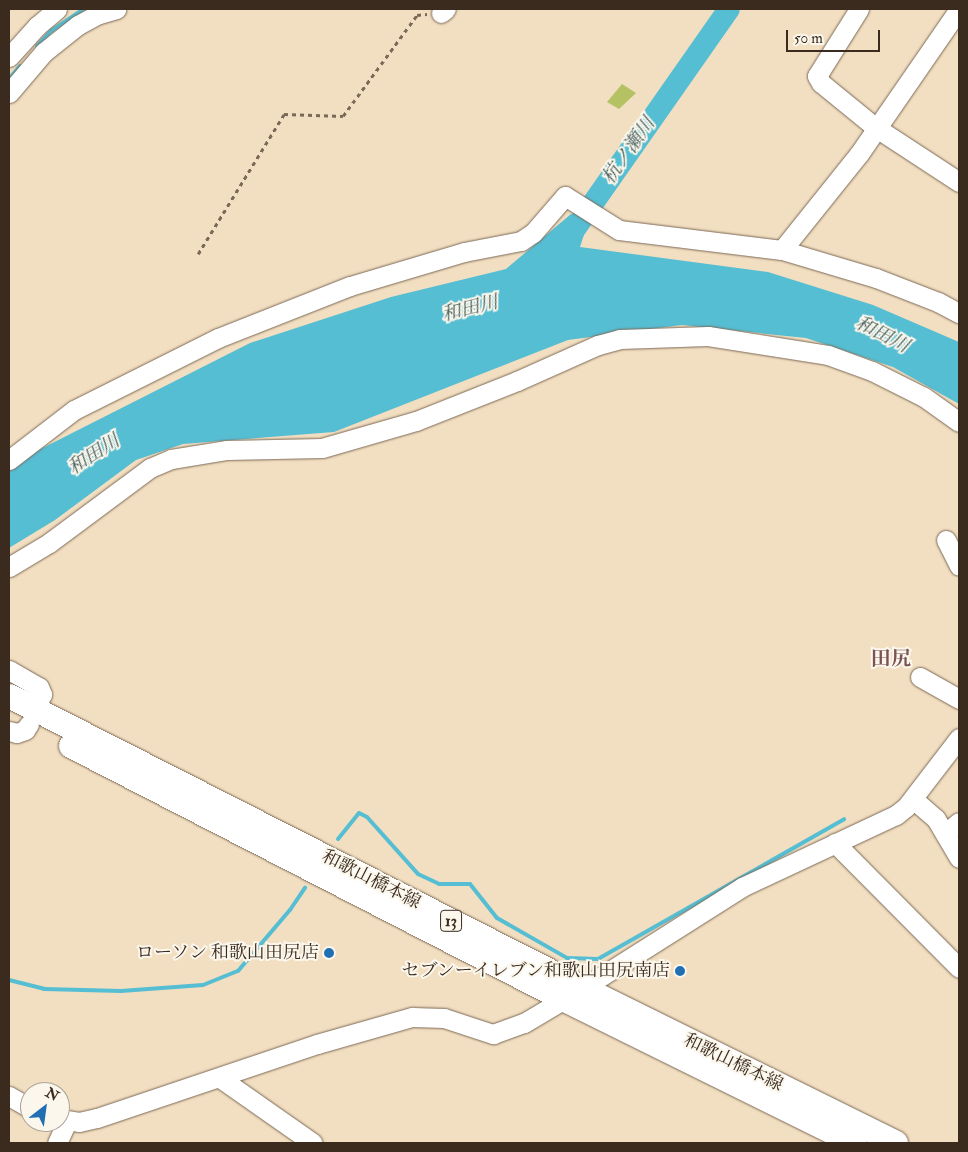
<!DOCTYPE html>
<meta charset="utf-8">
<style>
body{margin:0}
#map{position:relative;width:968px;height:1152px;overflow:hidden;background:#f2dec0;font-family:"IM FELL Double Pica","Noto Serif JP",serif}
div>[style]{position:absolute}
.green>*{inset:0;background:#b4c264}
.water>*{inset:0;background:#56bed3}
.stream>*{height:4px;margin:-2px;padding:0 2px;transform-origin:2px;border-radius:2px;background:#56bed3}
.river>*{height:22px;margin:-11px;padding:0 11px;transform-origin:11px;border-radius:11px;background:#56bed3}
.path>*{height:2.5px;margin-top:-1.25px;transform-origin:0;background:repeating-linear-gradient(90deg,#7b6957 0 4px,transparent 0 8px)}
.roads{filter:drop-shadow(0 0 1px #7b6957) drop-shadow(0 0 1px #7b6957)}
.minor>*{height:19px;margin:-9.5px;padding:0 9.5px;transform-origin:9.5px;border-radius:9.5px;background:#fff}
.major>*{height:24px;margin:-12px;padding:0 12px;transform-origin:12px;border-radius:12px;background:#fff}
.dots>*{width:14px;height:14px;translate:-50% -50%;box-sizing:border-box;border:2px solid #fbf7ec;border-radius:50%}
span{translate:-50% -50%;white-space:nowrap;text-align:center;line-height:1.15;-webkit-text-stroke:4px #fbf7ec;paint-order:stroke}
.shield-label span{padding:1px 4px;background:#fbf7ec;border:1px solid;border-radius:4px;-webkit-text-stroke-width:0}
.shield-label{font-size:16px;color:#3b2a1e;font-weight:700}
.street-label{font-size:18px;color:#3b2a1e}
.poi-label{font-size:18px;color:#3b2a1e}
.right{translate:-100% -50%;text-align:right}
.water-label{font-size:19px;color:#445e5d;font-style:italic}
.quarter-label{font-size:20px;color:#7c5255;font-weight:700}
.frame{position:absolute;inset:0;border:10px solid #3b2a1e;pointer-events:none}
.north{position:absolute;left:20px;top:1082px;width:50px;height:50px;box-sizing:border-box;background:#fbf7ec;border:1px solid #aea59a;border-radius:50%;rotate:30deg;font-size:14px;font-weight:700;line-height:20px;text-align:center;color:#3b2a1e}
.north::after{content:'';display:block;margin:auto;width:18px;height:22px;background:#1f6fb2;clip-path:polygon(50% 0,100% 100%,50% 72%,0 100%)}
.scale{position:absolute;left:786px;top:30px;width:94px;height:22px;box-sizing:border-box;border:2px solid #3b2a1e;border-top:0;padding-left:6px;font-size:15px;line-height:18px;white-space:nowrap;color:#3b2a1e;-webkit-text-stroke:4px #fbf7ec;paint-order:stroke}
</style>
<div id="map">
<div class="green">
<div style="clip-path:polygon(622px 84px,636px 93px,619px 109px,607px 102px)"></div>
</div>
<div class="water">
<div style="clip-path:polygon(571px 214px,587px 225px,580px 247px,768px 272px,873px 305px,959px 342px,959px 404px,893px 367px,806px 338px,682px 325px,568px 340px,334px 432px,183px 444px,136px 460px,55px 520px,9px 548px,9px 465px,250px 343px,391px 297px,506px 269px)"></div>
</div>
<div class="stream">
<div style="left:37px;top:46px;width:21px;rotate:-47deg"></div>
<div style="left:51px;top:31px;width:40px;rotate:-34deg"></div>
<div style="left:9px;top:79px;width:17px;rotate:-50deg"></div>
<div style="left:338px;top:839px;width:33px;rotate:-51deg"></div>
<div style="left:359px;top:813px;width:9px;rotate:27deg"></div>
<div style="left:367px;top:817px;width:76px;rotate:48.2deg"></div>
<div style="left:418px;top:874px;width:23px;rotate:25deg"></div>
<div style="left:439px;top:884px;width:31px"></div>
<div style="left:470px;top:884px;width:43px;rotate:51.5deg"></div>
<div style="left:497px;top:918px;width:81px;rotate:29.7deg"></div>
<div style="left:567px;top:958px;width:31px;rotate:2deg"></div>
<div style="left:598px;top:959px;width:283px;rotate:-29.6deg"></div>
<div style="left:9px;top:980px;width:36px;rotate:14deg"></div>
<div style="left:44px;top:989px;width:77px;rotate:1.5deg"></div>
<div style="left:121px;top:991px;width:82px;rotate:-4.2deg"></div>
<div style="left:203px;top:985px;width:38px;rotate:-22deg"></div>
<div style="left:238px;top:971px;width:80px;rotate:-49.6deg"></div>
<div style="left:290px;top:910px;width:27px;rotate:-56deg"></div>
</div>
<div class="river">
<div style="left:563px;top:246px;width:289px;rotate:-55deg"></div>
</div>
<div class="path">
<div style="left:198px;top:254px;width:164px;rotate:-58.4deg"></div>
<div style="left:284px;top:114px;width:59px;rotate:1.9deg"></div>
<div style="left:343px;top:116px;width:125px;rotate:-53.8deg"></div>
<div style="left:417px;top:15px;width:10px;rotate:-6deg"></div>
</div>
<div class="roads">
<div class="minor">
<div style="left:859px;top:9px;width:79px;rotate:122.1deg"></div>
<div style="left:817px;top:76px;width:8px;rotate:60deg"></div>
<div style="left:821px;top:83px;width:70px;rotate:39.2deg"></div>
<div style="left:875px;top:127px;width:100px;rotate:33.2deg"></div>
<div style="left:441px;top:13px;width:6px;rotate:-39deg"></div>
<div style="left:9px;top:57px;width:42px;rotate:-47.9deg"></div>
<div style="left:37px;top:26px;width:26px;rotate:-40deg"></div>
<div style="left:9px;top:93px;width:54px;rotate:-49.5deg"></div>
<div style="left:44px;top:52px;width:43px;rotate:-38.5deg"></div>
<div style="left:78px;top:25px;width:24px;rotate:-28deg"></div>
<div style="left:99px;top:14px;width:18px;rotate:-16deg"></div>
<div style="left:782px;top:250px;width:123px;rotate:-51.3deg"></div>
<div style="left:859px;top:154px;width:176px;rotate:-55.4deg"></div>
<div style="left:9px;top:460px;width:82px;rotate:-37.6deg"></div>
<div style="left:74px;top:410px;width:161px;rotate:-26.6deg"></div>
<div style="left:218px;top:338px;width:142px;rotate:-21.5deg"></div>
<div style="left:350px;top:286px;width:119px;rotate:-16.6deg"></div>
<div style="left:464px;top:252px;width:58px;rotate:-10.9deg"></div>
<div style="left:521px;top:241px;width:14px;rotate:-34deg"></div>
<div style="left:533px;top:233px;width:49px;rotate:-49.1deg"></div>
<div style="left:565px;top:196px;width:64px;rotate:32.2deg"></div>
<div style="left:619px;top:230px;width:164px;rotate:7deg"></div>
<div style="left:782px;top:250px;width:98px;rotate:16.6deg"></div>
<div style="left:876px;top:278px;width:66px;rotate:21.2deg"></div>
<div style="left:938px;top:302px;width:24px;rotate:28deg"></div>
<div style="left:946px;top:540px;width:29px;rotate:63deg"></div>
<div style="left:9px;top:567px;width:47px;rotate:-31deg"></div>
<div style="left:49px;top:543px;width:126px;rotate:-36.6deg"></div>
<div style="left:150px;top:468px;width:23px;rotate:-23deg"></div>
<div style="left:171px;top:459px;width:57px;rotate:-9.1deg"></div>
<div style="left:227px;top:450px;width:95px;rotate:-1.2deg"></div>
<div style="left:322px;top:448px;width:98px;rotate:-16deg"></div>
<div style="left:416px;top:421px;width:109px;rotate:-21.6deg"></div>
<div style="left:517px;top:381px;width:89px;rotate:-24deg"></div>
<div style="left:598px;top:345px;width:23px;rotate:-15deg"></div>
<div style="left:620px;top:339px;width:88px;rotate:-2deg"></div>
<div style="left:708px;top:336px;width:121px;rotate:9deg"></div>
<div style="left:828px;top:355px;width:47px;rotate:20deg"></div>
<div style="left:872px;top:371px;width:58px;rotate:26.6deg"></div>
<div style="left:924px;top:397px;width:43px;rotate:35.5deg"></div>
<div style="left:9px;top:670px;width:34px;rotate:30deg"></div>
<div style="left:39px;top:687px;width:8px;rotate:67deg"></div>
<div style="left:42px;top:694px;width:17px;rotate:115deg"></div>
<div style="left:920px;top:677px;width:45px;rotate:29.4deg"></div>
<div style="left:9px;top:731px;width:8px;rotate:14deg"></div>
<div style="left:17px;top:733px;width:9px;rotate:-21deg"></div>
<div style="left:25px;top:730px;width:7px;rotate:-56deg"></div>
<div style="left:913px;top:799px;width:30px;rotate:41deg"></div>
<div style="left:936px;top:819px;width:45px;rotate:59.5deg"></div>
<div style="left:945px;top:834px;width:18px;rotate:-41deg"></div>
<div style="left:835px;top:843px;width:176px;rotate:45.2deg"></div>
<div style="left:220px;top:1078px;width:113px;rotate:35deg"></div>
<div style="left:9px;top:1096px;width:24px;rotate:30deg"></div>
<div style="left:60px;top:1119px;width:19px;rotate:9deg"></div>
<div style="left:79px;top:1122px;width:18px;rotate:-13deg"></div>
<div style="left:97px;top:1118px;width:232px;rotate:-18.6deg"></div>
<div style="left:317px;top:1044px;width:99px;rotate:-15.9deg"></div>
<div style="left:412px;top:1017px;width:32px;rotate:2deg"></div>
<div style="left:444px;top:1018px;width:52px;rotate:18.1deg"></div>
<div style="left:493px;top:1034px;width:33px;rotate:-20deg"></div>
<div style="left:524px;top:1023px;width:69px;rotate:-30.7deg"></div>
<div style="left:583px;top:988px;width:188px;rotate:-32.4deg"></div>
<div style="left:742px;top:887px;width:170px;rotate:-25.1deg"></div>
<div style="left:896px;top:815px;width:13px;rotate:-39deg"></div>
<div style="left:906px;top:807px;width:87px;rotate:-52.5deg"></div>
<div style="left:57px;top:1143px;width:23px;rotate:-65deg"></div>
</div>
<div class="major">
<div style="left:9px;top:696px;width:644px;rotate:26.96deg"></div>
<div style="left:583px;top:988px;width:349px;rotate:26.3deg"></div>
<div style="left:71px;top:746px;width:553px;rotate:27.21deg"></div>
<div style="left:563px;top:999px;width:325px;rotate:26.3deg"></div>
</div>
</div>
<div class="dots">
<div style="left:329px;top:953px;background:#1f6fb2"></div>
<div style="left:680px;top:971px;background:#1f6fb2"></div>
</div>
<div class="shield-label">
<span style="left:451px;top:921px">13</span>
</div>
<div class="street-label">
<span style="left:371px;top:880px;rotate:27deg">和歌山橋本線</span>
<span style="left:733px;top:1063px;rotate:26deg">和歌山橋本線</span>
</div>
<div class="poi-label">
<span class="right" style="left:319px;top:953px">ローソン 和歌山田尻店</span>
<span class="right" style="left:670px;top:971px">セブンーイレブン和歌山田尻南店</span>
</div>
<div class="water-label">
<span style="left:629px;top:151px;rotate:-55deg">杭ノ瀬川</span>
<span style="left:470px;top:309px;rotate:-14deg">和田川</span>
<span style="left:882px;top:335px;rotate:27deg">和田川</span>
<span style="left:94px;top:455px;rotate:-33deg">和田川</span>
</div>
<div class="quarter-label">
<span style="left:891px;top:658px">田尻</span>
</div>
<div class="frame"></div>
<div class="north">N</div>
<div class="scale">50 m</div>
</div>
